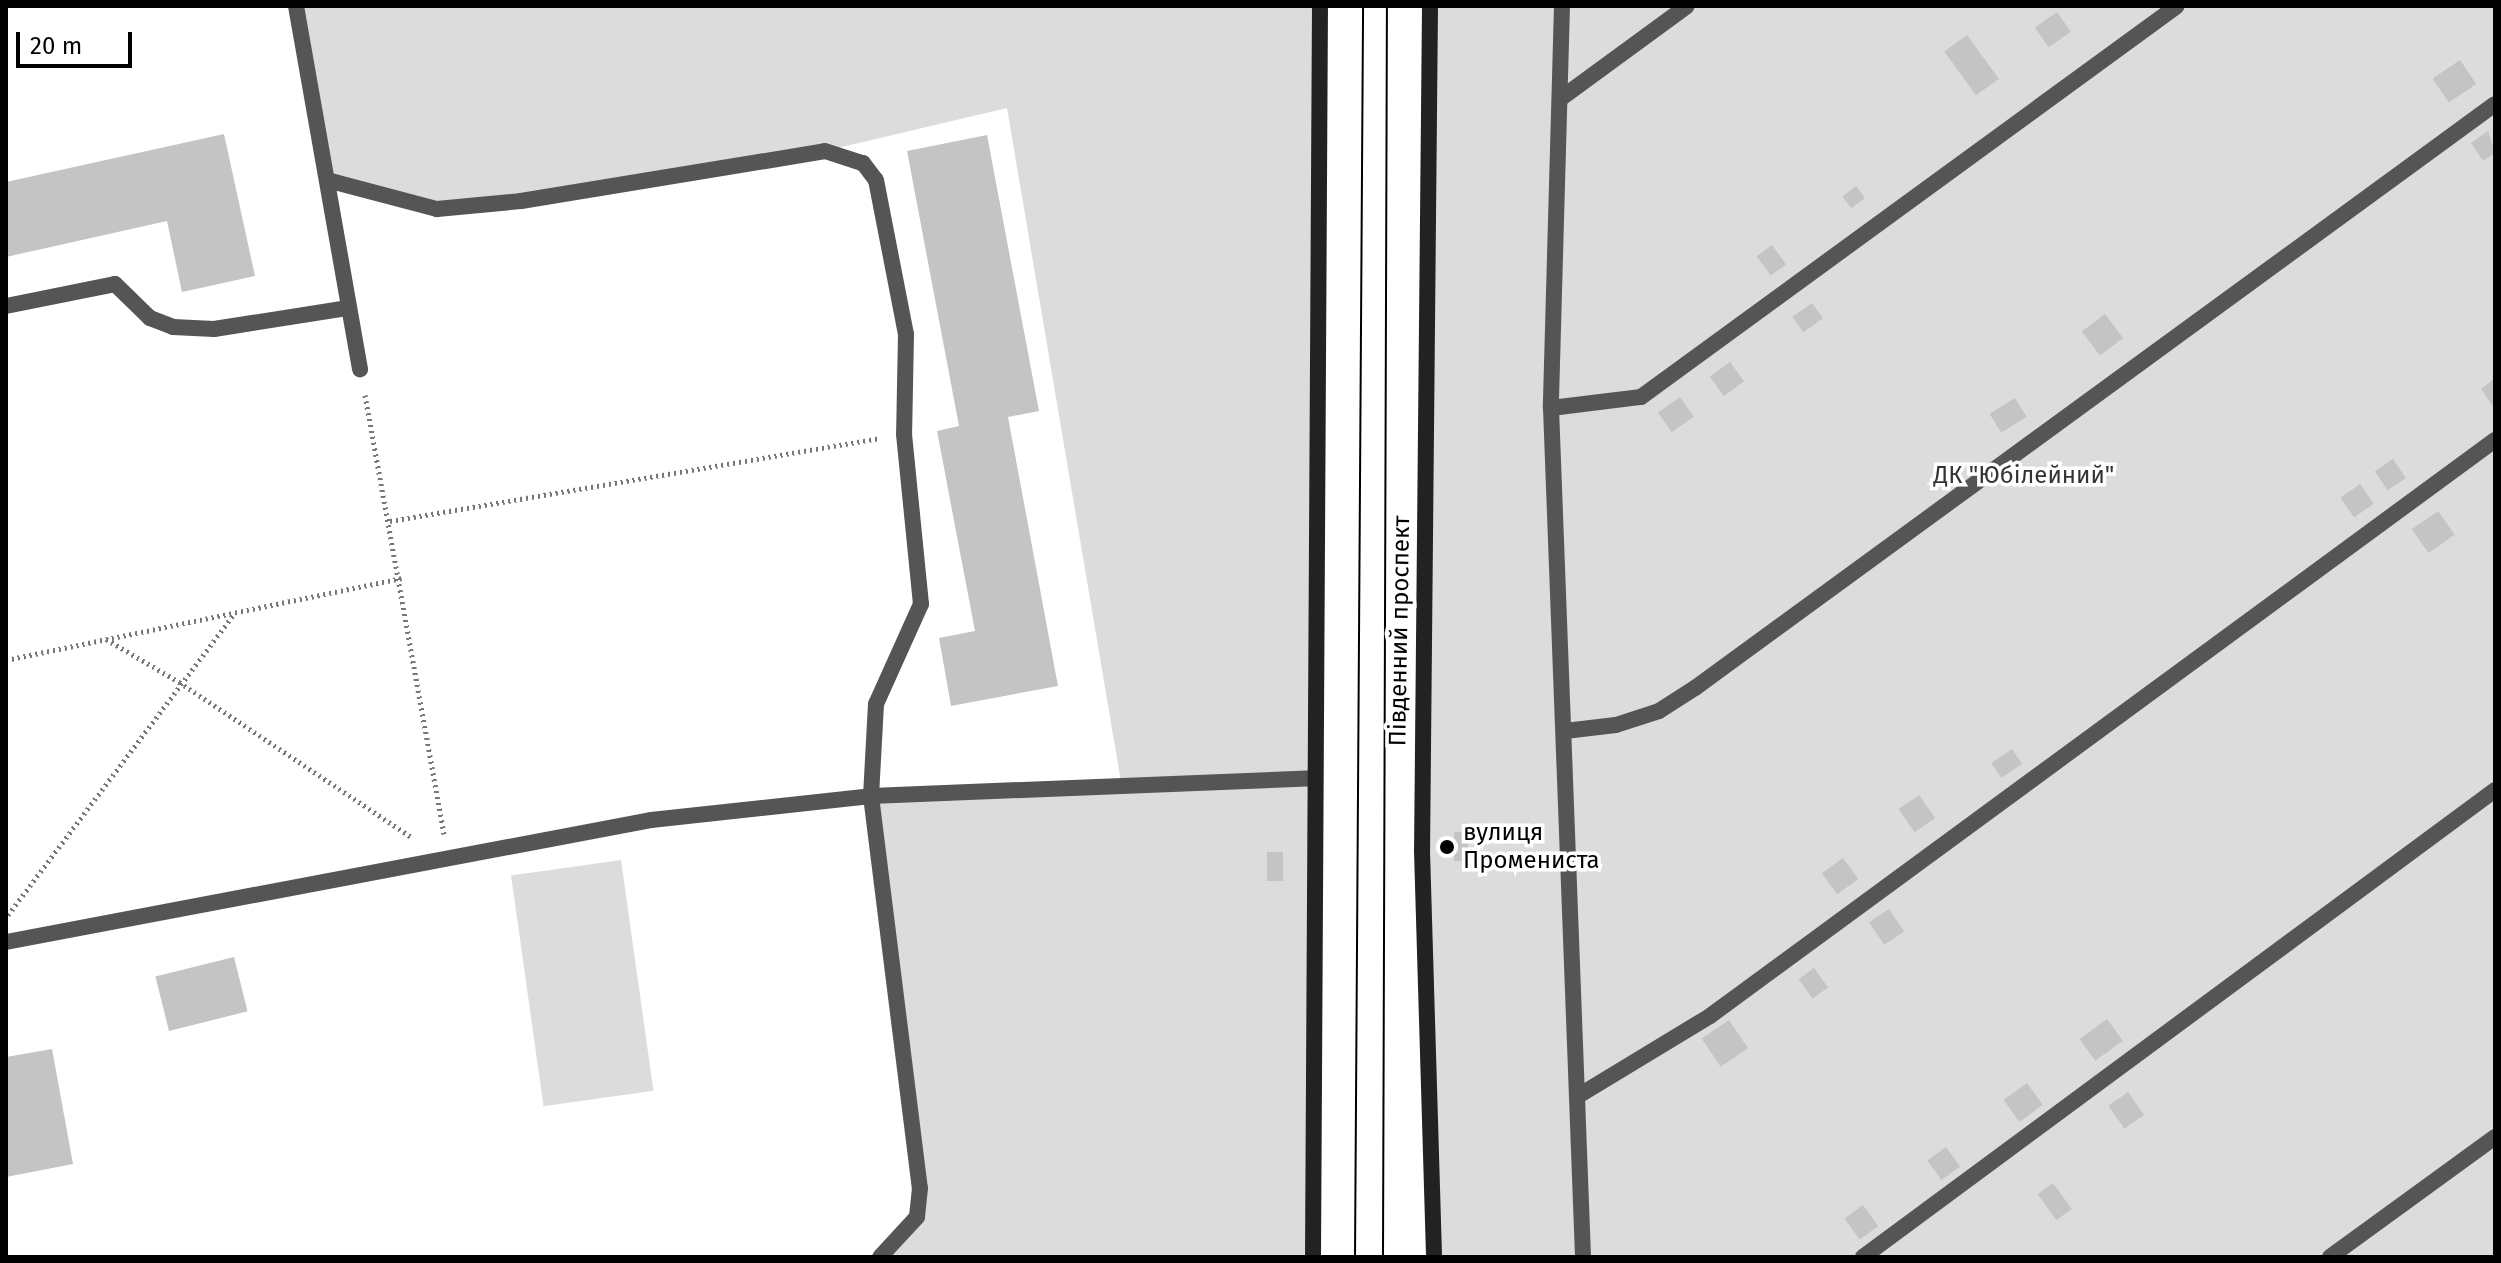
<!DOCTYPE html>
<meta charset="utf-8">
<style>
body{margin:0}
#map{position:relative;width:2501px;height:1263px;overflow:hidden;background:#fff;font-family:"Fira Sans",sans-serif}
div>[style]{position:absolute}
.green>*{inset:0;background:#dcdcdc;transform-origin:0 0}
.building>*{inset:0;background:#c4c4c4;transform-origin:0 0}
.path>*{height:5px;margin-top:-2.5px;transform-origin:0;background:repeating-linear-gradient(90deg,#777 0 2px,transparent 0 6px)}
.lane>*{height:16px;margin:-8px;padding:0 8px;transform-origin:8px;border-radius:8px;background:#555}
.street>*{height:16px;margin:-8px;padding:0 8px;transform-origin:8px;border-radius:8px;background:#555}
.secondary>*{height:16px;margin:-8px;padding:0 8px;transform-origin:8px;border-radius:8px;background:#222}
.tram>*{height:2px;margin:-1px;padding:0 1px;transform-origin:1px;border-radius:1px;background:#000}
.dots>*{width:22px;height:22px;translate:-50% -50%;box-sizing:border-box;border:4px solid #fff;border-radius:50%}
span{translate:-50% -50%;white-space:nowrap;text-align:center;line-height:1.15;-webkit-text-stroke:7px #fff;paint-order:stroke}
.park-label{font-size:24px;color:#333}
.street-label{font-size:24px;color:#000}
.poi-label{font-size:24px;color:#000}
.left{translate:0 -50%;text-align:left}
.frame{position:absolute;inset:0;border:8px solid #000;pointer-events:none}
.scale{position:absolute;left:16px;top:32px;width:116px;height:36px;box-sizing:border-box;border:4px solid #000;border-top:0;padding-left:10px;font-size:24px;line-height:28px;white-space:nowrap;color:#000;-webkit-text-stroke:6px #fff;paint-order:stroke}
</style>
<div id="map">
<div class="green">
<div style="clip-path:polygon(296px 6px,1320px 6px,1314px 1257px,880px 1257px,917px 1217px,871px 796px,1121px 782px,1007px 108px,825px 151px,437px 209px,327px 180px)"></div>
<div style="clip-path:polygon(1430px 6px,2495px 6px,2495px 1257px,1434px 1257px,1428px 1170px)"></div>
<div style="left:621px;top:860px;width:233px;height:111px;rotate:82deg"></div>
</div>
<div class="building">
<div style="left:2057px;top:12px;width:24px;height:27px;rotate:55deg"></div>
<div style="left:1967px;top:35px;width:54px;height:28px;rotate:54deg"></div>
<div style="left:2460px;top:60px;width:29px;height:33px;rotate:56deg"></div>
<div style="clip-path:polygon(2488px 131px,2495px 153px,2483px 161px,2471px 143px)"></div>
<div style="clip-path:polygon(224px 134px,255px 276px,182px 292px,167px 221px,6px 257px,6px 182px)"></div>
<div style="clip-path:polygon(987px 135px,1039px 411px,1008px 417px,1058px 686px,951px 706px,939px 638px,975px 631px,937px 431px,959px 426px,907px 151px)"></div>
<div style="left:1856px;top:186px;width:15px;height:17px;rotate:53deg"></div>
<div style="left:1772px;top:245px;width:24px;height:19px;rotate:54deg"></div>
<div style="left:1812px;top:303px;width:19px;height:24px;rotate:55deg"></div>
<div style="left:2105px;top:314px;width:30px;height:29px;rotate:53deg"></div>
<div style="left:1730px;top:362px;width:24px;height:25px;rotate:54deg"></div>
<div style="clip-path:polygon(2495px 378px,2495px 403px,2492px 405px,2481px 389px)"></div>
<div style="left:1680px;top:397px;width:24px;height:27px;rotate:55deg"></div>
<div style="left:2015px;top:398px;width:22px;height:30px;rotate:58deg"></div>
<div style="left:2393px;top:459px;width:23px;height:22px;rotate:56deg"></div>
<div style="left:2360px;top:484px;width:24px;height:24px;rotate:55deg"></div>
<div style="left:2438px;top:511px;width:29px;height:32px;rotate:55deg"></div>
<div style="left:2012px;top:749px;width:18px;height:25px;rotate:56deg"></div>
<div style="left:1919px;top:795px;width:28px;height:25px;rotate:55deg"></div>
<div style="left:1454px;top:832px;width:14px;height:29px"></div>
<div style="left:1267px;top:852px;width:16px;height:29px"></div>
<div style="left:1843px;top:858px;width:26px;height:26px;rotate:54deg"></div>
<div style="left:1889px;top:909px;width:27px;height:24px;rotate:56deg"></div>
<div style="left:234px;top:957px;width:56px;height:81px;rotate:76deg"></div>
<div style="left:1814px;top:968px;width:24px;height:19px;rotate:54deg"></div>
<div style="left:2107px;top:1019px;width:27px;height:34px;rotate:54deg"></div>
<div style="left:1729px;top:1020px;width:34px;height:33px;rotate:56deg"></div>
<div style="clip-path:polygon(52px 1049px,73px 1164px,6px 1177px,6px 1057px)"></div>
<div style="left:2027px;top:1083px;width:27px;height:29px;rotate:54deg"></div>
<div style="left:2128px;top:1092px;width:28px;height:24px;rotate:55deg"></div>
<div style="left:1946px;top:1147px;width:24px;height:23px;rotate:54deg"></div>
<div style="left:2053px;top:1183px;width:32px;height:19px;rotate:54deg"></div>
<div style="left:1863px;top:1205px;width:26px;height:23px;rotate:54deg"></div>
</div>
<div class="path">
<div style="left:365px;top:395px;width:446px;rotate:79.8deg"></div>
<div style="left:390px;top:521px;width:497px;rotate:-9.6deg"></div>
<div style="left:106px;top:639px;width:85px;rotate:30.5deg"></div>
<div style="left:179px;top:682px;width:279px;rotate:33.7deg"></div>
<div style="left:6px;top:660px;width:404px;rotate:-11.7deg"></div>
<div style="left:8px;top:915px;width:378px;rotate:-53.1deg"></div>
</div>
<div class="lane">
<div style="left:296px;top:6px;width:369px;rotate:80deg"></div>
<div style="left:1560px;top:99px;width:157px;rotate:-36.2deg"></div>
<div style="left:327px;top:180px;width:114px;rotate:14.8deg"></div>
<div style="left:437px;top:209px;width:84px;rotate:-5.4deg"></div>
<div style="left:521px;top:201px;width:308px;rotate:-9.3deg"></div>
<div style="left:825px;top:151px;width:40px;rotate:18deg"></div>
<div style="left:863px;top:163px;width:21px;rotate:53deg"></div>
<div style="left:876px;top:180px;width:157px;rotate:79deg"></div>
<div style="left:906px;top:334px;width:100px;rotate:91.1deg"></div>
<div style="left:904px;top:434px;width:171px;rotate:84.3deg"></div>
<div style="left:921px;top:604px;width:110px;rotate:114.2deg"></div>
<div style="left:876px;top:704px;width:92px;rotate:93.1deg"></div>
<div style="left:871px;top:796px;width:395px;rotate:82.9deg"></div>
<div style="left:920px;top:1188px;width:29px;rotate:96deg"></div>
<div style="left:917px;top:1217px;width:54px;rotate:132.8deg"></div>
<div style="left:6px;top:306px;width:111px;rotate:-11.4deg"></div>
<div style="left:115px;top:284px;width:49px;rotate:44.2deg"></div>
<div style="left:150px;top:318px;width:25px;rotate:21deg"></div>
<div style="left:173px;top:327px;width:41px;rotate:2.8deg"></div>
<div style="left:214px;top:329px;width:136px;rotate:-8.9deg"></div>
<div style="left:1551px;top:408px;width:91px;rotate:-7deg"></div>
<div style="left:1641px;top:397px;width:663px;rotate:-36.11deg"></div>
<div style="left:1565px;top:731px;width:51px;rotate:-6.7deg"></div>
<div style="left:1616px;top:725px;width:45px;rotate:-18deg"></div>
<div style="left:1659px;top:711px;width:43px;rotate:-32.6deg"></div>
<div style="left:1695px;top:688px;width:990px;rotate:-36.13deg"></div>
<div style="left:6px;top:942px;width:656px;rotate:-10.71deg"></div>
<div style="left:651px;top:820px;width:221px;rotate:-6.2deg"></div>
<div style="left:871px;top:796px;width:442px;rotate:-2.3deg"></div>
<div style="left:1578px;top:1096px;width:154px;rotate:-31.2deg"></div>
<div style="left:1710px;top:1016px;width:974px;rotate:-36.27deg"></div>
<div style="left:1863px;top:1257px;width:786px;rotate:-36.46deg"></div>
<div style="left:2330px;top:1257px;width:204px;rotate:-36deg"></div>
</div>
<div class="street">
<div style="left:1562px;top:6px;width:402px;rotate:91.6deg"></div>
<div style="left:1551px;top:408px;width:850px;rotate:87.84deg"></div>
</div>
<div class="secondary">
<div style="left:1430px;top:6px;width:845px;rotate:90.54deg"></div>
<div style="left:1422px;top:851px;width:406px;rotate:88.3deg"></div>
<div style="left:1313px;top:1257px;width:1251px;rotate:-89.68deg"></div>
</div>
<div class="tram">
<div style="left:1355px;top:1257px;width:1251px;rotate:-89.63deg"></div>
<div style="left:1383px;top:1257px;width:1251px;rotate:-89.82deg"></div>
</div>
<div class="dots">
<div style="left:1447px;top:847px;background:#000"></div>
</div>
<div class="park-label">
<span style="left:2024px;top:476px">ДК "Юбілейний"</span>
</div>
<div class="street-label">
<span style="left:1400px;top:631px;rotate:-89deg">Південний проспект</span>
</div>
<div class="poi-label">
<span class="left" style="left:1463px;top:847px">вулиця<br>Промениста</span>
</div>
<div class="frame"></div>
<div class="scale">20 m</div>
</div>
